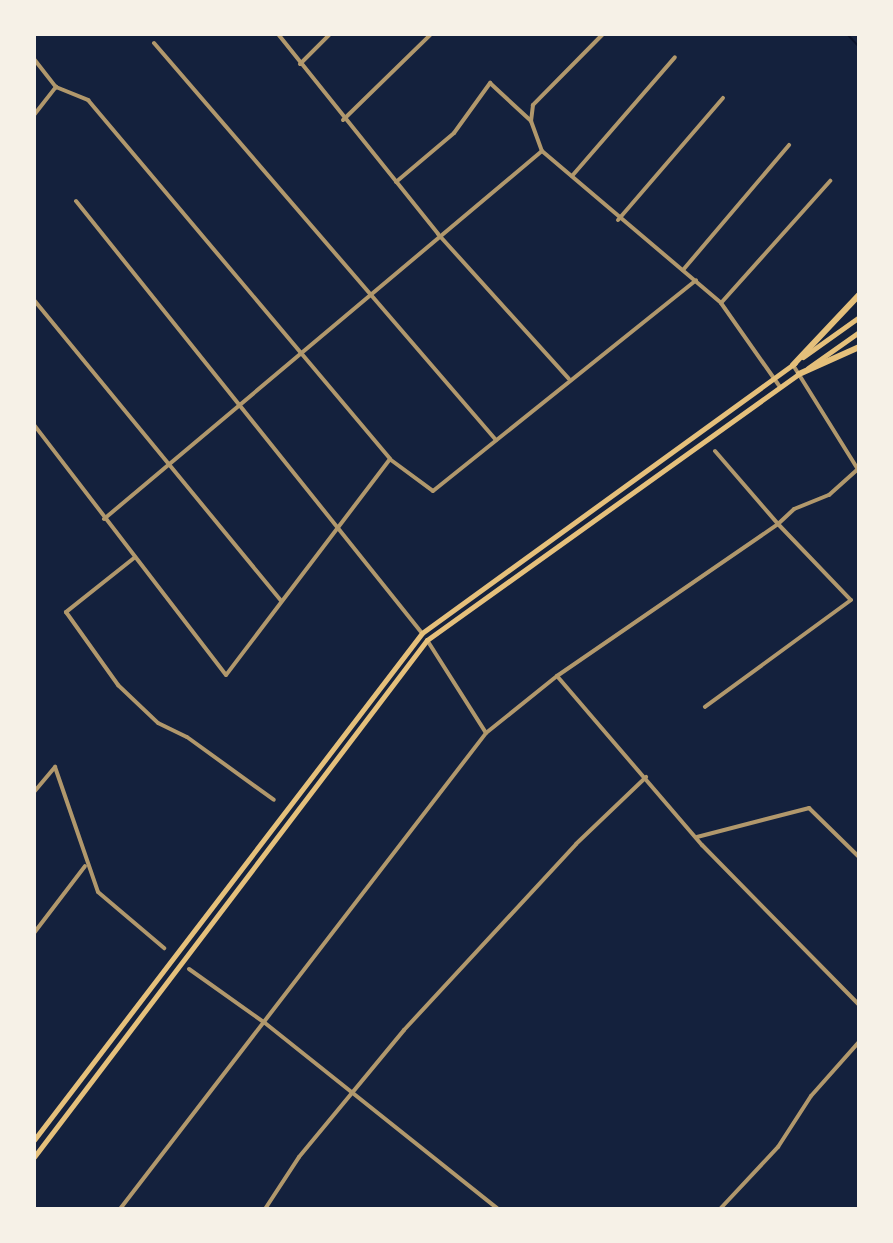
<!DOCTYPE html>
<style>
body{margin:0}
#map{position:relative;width:893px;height:1243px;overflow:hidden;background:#14213d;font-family:"IBM Plex Serif",serif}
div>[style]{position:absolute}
.stream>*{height:2px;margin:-1px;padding:0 1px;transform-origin:1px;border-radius:1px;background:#0b132b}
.minor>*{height:4px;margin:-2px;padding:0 2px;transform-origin:2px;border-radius:2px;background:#b1986c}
.secondary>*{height:5px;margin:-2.5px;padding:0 2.5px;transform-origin:2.5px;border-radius:2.5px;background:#e5c07b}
.trunk>*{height:6px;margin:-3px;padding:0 3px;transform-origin:3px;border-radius:3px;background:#e5c07b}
span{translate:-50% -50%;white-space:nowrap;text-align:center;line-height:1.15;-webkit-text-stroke:8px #f6f1e7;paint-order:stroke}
.frame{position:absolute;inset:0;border:36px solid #f6f1e7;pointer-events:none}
</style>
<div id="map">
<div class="stream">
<div style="left:847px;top:34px;width:18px;rotate:47deg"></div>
</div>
<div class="minor">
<div style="left:278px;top:34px;width:256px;rotate:51.3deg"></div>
<div style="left:438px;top:234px;width:195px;rotate:47.9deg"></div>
<div style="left:603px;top:34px;width:100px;rotate:134.6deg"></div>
<div style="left:533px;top:105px;width:16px;rotate:97deg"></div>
<div style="left:531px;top:121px;width:32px;rotate:70deg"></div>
<div style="left:542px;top:151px;width:235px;rotate:40.3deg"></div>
<div style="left:721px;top:303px;width:103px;rotate:54.9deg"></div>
<div style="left:154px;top:43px;width:524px;rotate:49.26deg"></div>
<div style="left:34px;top:59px;width:36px;rotate:52deg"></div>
<div style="left:56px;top:87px;width:35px;rotate:22deg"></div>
<div style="left:88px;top:100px;width:469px;rotate:49.9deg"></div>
<div style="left:390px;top:459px;width:271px;rotate:127.2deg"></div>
<div style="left:226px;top:675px;width:315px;rotate:-127.5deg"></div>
<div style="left:300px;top:64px;width:42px;rotate:-45deg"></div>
<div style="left:34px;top:115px;width:36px;rotate:-52deg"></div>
<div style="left:343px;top:120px;width:123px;rotate:-44.3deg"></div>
<div style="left:572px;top:176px;width:157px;rotate:-49.1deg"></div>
<div style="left:396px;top:182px;width:76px;rotate:-40.2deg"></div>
<div style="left:454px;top:133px;width:62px;rotate:-54.2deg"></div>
<div style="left:490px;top:83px;width:56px;rotate:42.8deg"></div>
<div style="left:76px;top:201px;width:553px;rotate:51.31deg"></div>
<div style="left:618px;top:220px;width:161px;rotate:-49.3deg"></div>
<div style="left:683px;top:270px;width:164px;rotate:-49.7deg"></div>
<div style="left:34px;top:300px;width:389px;rotate:50.6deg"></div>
<div style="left:721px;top:303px;width:164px;rotate:-48.2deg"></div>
<div style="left:793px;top:365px;width:121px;rotate:58.1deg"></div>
<div style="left:715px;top:451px;width:96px;rotate:49.2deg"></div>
<div style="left:778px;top:524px;width:22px;rotate:-43deg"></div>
<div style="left:794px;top:509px;width:38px;rotate:-22deg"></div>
<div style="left:829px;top:495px;width:39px;rotate:-42deg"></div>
<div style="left:391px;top:460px;width:52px;rotate:36.4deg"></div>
<div style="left:433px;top:491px;width:337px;rotate:-38.7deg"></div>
<div style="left:104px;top:519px;width:572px;rotate:-40.04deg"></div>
<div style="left:134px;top:558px;width:87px;rotate:141.5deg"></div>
<div style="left:66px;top:612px;width:90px;rotate:54.5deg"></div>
<div style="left:118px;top:685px;width:55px;rotate:43.5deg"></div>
<div style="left:158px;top:723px;width:32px;rotate:26deg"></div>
<div style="left:187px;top:737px;width:107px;rotate:35.9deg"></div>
<div style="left:427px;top:640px;width:110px;rotate:57.6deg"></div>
<div style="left:557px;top:676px;width:223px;rotate:49.4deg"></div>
<div style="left:702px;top:845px;width:224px;rotate:45.5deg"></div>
<div style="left:34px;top:792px;width:33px;rotate:-50deg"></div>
<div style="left:55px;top:767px;width:132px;rotate:71deg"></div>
<div style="left:98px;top:892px;width:87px;rotate:40.3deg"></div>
<div style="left:697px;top:837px;width:116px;rotate:-14.5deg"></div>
<div style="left:809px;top:808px;width:70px;rotate:44.4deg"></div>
<div style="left:34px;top:933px;width:84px;rotate:-52.7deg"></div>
<div style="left:189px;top:969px;width:93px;rotate:35.4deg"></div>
<div style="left:265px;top:1023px;width:298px;rotate:38.6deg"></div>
<div style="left:120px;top:1209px;width:600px;rotate:-52.44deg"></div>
<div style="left:486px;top:733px;width:91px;rotate:-38.8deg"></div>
<div style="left:557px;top:676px;width:268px;rotate:-34.5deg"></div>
<div style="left:778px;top:524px;width:105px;rotate:46.2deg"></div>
<div style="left:851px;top:600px;width:181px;rotate:143.8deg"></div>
<div style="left:265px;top:1209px;width:62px;rotate:-56.8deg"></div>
<div style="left:299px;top:1157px;width:165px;rotate:-50.4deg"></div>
<div style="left:404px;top:1030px;width:253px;rotate:-47.2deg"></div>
<div style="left:576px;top:844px;width:97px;rotate:-43.7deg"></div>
<div style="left:720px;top:1209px;width:85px;rotate:-46.9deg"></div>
<div style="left:778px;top:1147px;width:61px;rotate:-57.1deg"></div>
<div style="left:811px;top:1096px;width:72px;rotate:-48.4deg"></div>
</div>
<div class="secondary">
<div style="left:803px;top:357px;width:69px;rotate:-35.5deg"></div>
<div style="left:808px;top:368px;width:62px;rotate:-35.2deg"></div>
<div style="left:34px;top:1140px;width:638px;rotate:-52.57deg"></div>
<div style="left:422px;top:633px;width:460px;rotate:-35.9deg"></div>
<div style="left:34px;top:1157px;width:649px;rotate:-52.76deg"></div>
<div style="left:427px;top:640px;width:457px;rotate:-35.6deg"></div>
</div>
<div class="trunk">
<div style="left:793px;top:365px;width:96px;rotate:-46.7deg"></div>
<div style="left:799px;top:374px;width:66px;rotate:-24.2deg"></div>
</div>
<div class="frame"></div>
</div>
